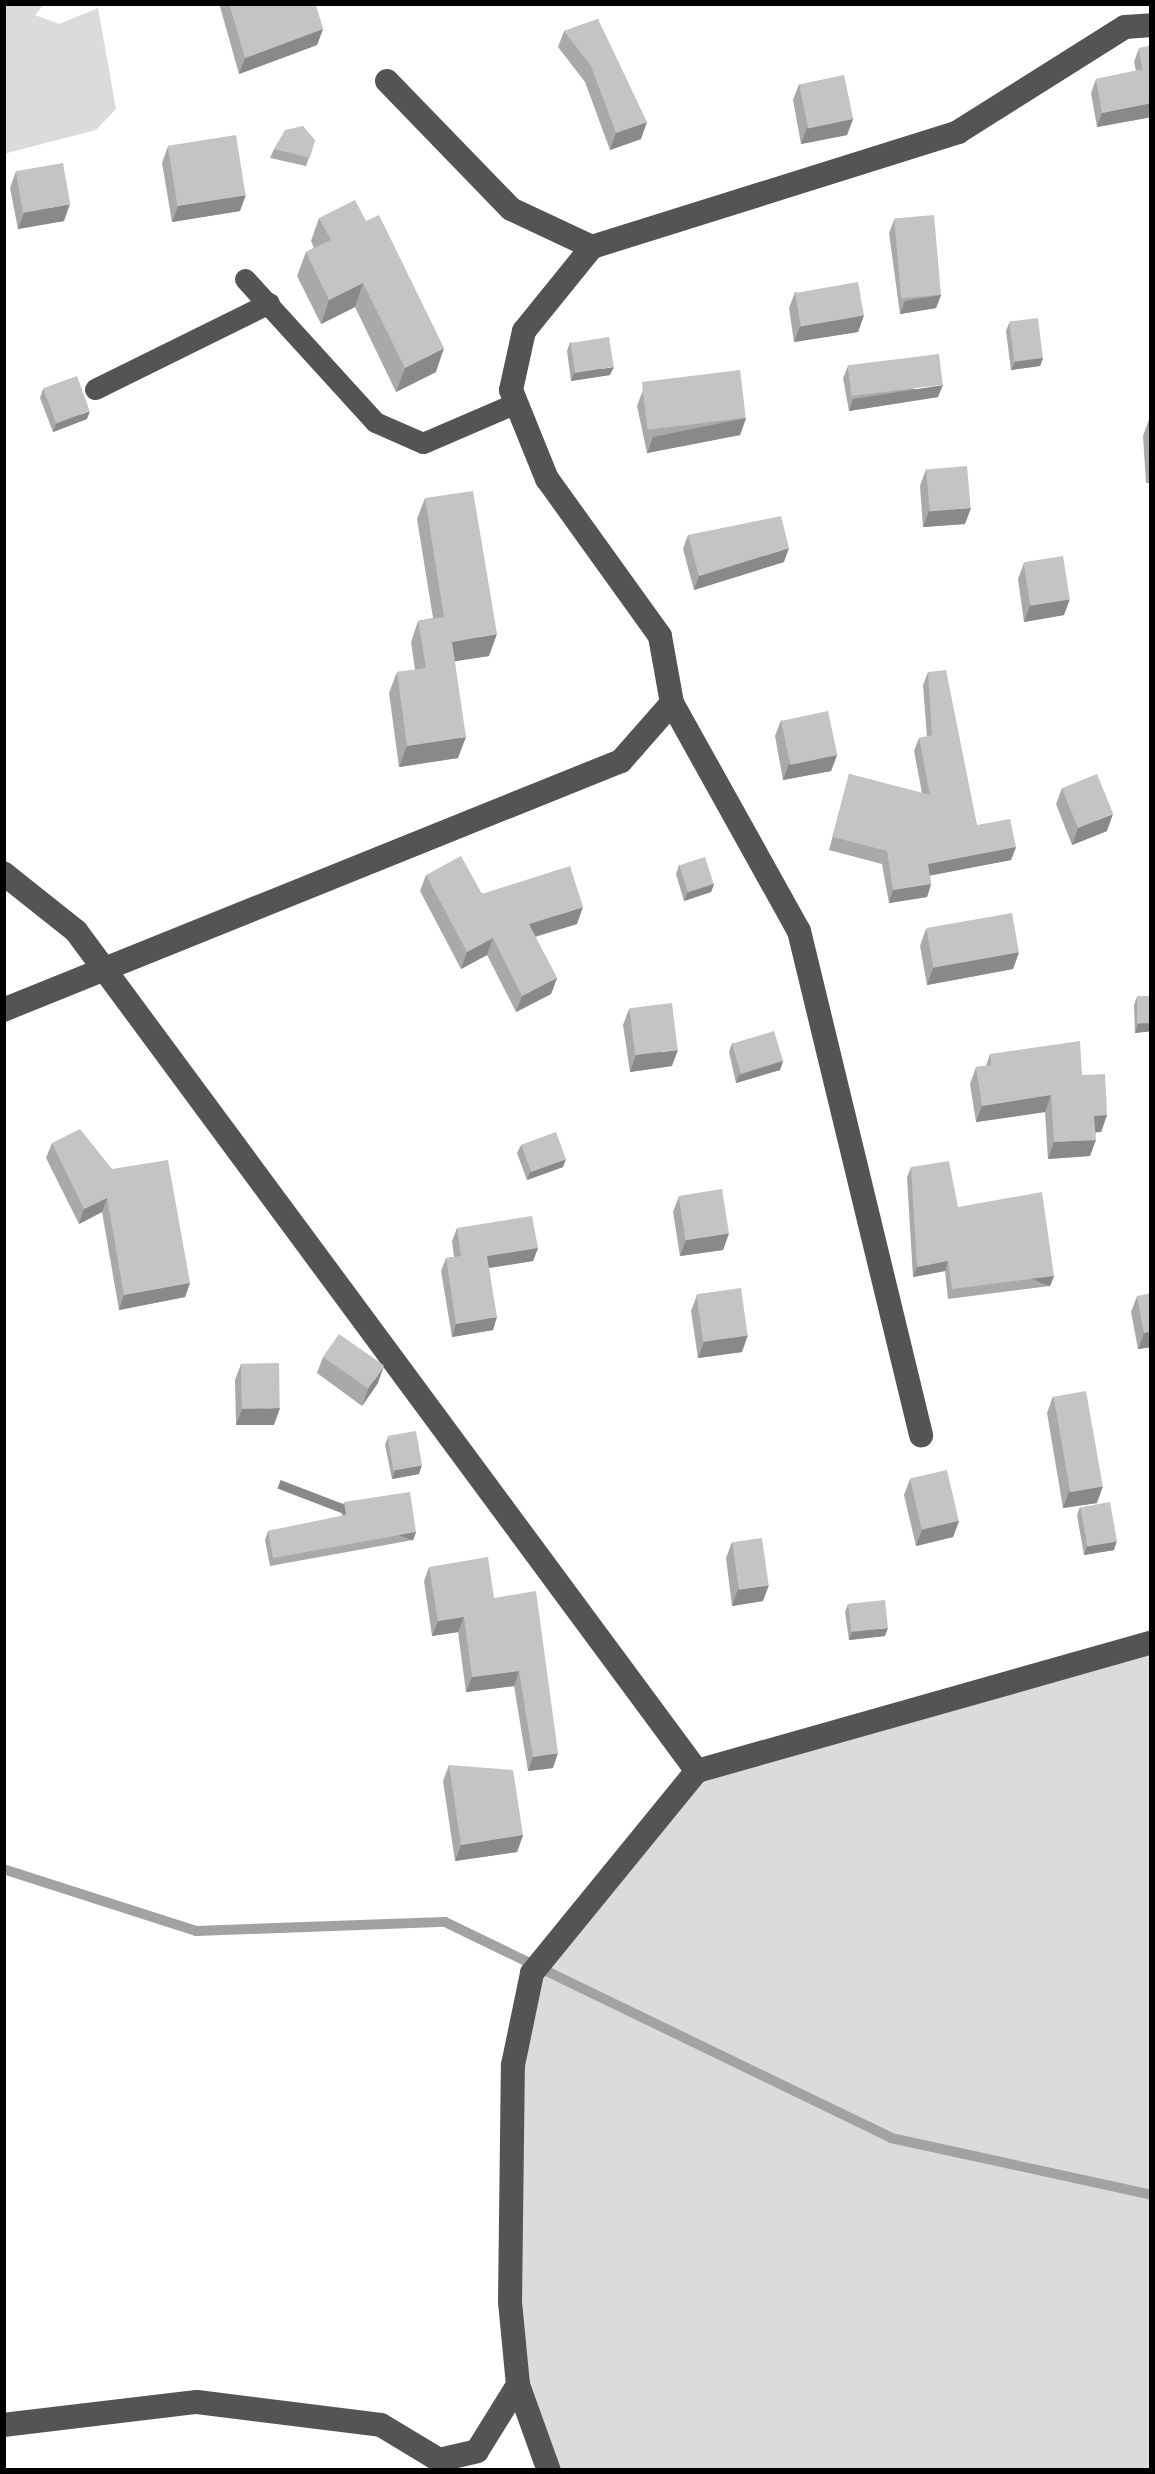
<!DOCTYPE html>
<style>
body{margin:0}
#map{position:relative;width:1155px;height:2474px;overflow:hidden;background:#fff;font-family:"DejaVu Sans",sans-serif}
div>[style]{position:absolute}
.green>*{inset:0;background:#dbdbdb}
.stream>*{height:10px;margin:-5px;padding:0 5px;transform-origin:5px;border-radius:5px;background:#a2a2a2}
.service>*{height:21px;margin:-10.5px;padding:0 10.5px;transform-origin:10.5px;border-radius:10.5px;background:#545454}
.minor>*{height:24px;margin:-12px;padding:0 12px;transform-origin:12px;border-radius:12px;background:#545454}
.wall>*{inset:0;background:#a9a9a9}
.shaded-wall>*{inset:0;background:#898989;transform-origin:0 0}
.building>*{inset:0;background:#c4c4c4;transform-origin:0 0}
span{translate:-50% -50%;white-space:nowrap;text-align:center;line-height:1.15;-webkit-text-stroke:12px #fff;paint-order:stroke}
.frame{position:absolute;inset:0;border:6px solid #000;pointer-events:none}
</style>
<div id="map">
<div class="green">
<div style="clip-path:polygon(3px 3px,45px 3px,35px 15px,59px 24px,98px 8px,116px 109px,96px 130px,3px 154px)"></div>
<div style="clip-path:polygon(1152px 1642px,1152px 2471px,549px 2471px,518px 2385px,513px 2065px,557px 1935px,697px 1771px)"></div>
</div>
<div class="stream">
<div style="left:3px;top:1869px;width:203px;rotate:17.8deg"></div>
<div style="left:196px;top:1931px;width:249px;rotate:-2.1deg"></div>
<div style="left:445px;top:1922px;width:496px;rotate:25.8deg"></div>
<div style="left:891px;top:2138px;width:267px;rotate:12.3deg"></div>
</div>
<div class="service">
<div style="left:245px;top:279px;width:193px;rotate:47.7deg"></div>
<div style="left:375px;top:422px;width:52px;rotate:23.6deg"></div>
<div style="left:423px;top:443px;width:101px;rotate:-23.3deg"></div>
<div style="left:95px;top:389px;width:194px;rotate:-26.3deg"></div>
</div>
<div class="minor">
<div style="left:387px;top:81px;width:178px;rotate:45.9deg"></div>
<div style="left:511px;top:209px;width:89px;rotate:25.1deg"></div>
<div style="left:672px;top:703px;width:261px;rotate:60.9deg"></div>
<div style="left:799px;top:931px;width:519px;rotate:76.39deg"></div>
<div style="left:3px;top:873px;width:93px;rotate:38.5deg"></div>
<div style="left:76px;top:931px;width:1045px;rotate:53.53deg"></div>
<div style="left:697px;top:1771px;width:473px;rotate:-15.8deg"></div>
<div style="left:3px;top:1010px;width:666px;rotate:-21.95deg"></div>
<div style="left:621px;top:761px;width:77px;rotate:-48.7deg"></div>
<div style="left:672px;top:703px;width:68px;rotate:-100.2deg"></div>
<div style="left:660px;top:636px;width:193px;rotate:-125.7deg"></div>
<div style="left:547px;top:479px;width:96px;rotate:-112deg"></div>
<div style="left:511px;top:390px;width:60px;rotate:-77.6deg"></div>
<div style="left:524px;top:331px;width:108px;rotate:-51deg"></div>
<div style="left:592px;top:247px;width:384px;rotate:-17.4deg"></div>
<div style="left:958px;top:132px;width:197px;rotate:-32.2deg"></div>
<div style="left:1125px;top:27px;width:27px;rotate:-4deg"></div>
<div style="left:3px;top:2425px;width:195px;rotate:-6.8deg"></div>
<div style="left:197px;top:2402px;width:185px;rotate:7.1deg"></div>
<div style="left:381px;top:2425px;width:68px;rotate:31.1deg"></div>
<div style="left:439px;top:2460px;width:39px;rotate:-13deg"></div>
<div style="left:477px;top:2451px;width:78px;rotate:-58.2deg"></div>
<div style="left:549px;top:2471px;width:91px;rotate:-109.8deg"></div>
<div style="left:518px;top:2385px;width:83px;rotate:-95.5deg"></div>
<div style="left:510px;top:2302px;width:237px;rotate:-89.3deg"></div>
<div style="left:513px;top:2065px;width:94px;rotate:-78.3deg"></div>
<div style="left:532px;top:1973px;width:261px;rotate:-50.8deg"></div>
</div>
<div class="wall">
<div style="clip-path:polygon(219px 3px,315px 3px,323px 29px,317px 45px,239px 74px)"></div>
<div style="clip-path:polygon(598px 19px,641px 139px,610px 150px,585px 82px,558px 47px,564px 31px)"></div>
<div style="clip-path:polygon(1139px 48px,1152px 117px,1097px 127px,1091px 93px,1096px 79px,1136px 71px,1134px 62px)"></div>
<div style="clip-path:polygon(799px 84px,853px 119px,847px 135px,801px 144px,793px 100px)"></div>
<div style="clip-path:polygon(315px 140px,306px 166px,270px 158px,274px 149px)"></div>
<div style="clip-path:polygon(168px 146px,240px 211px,172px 222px,162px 163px)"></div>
<div style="clip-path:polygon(16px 171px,64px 221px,18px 229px,10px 188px)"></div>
<div style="clip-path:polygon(319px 218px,436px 372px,396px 392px,355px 307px,321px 324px,297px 276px,306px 252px,314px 248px,311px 241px)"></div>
<div style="clip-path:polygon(894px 220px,941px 295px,936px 308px,900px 314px,889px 233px)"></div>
<div style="clip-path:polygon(795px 292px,864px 315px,858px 332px,794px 342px,789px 308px)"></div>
<div style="clip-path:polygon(1009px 323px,1043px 358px,1040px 366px,1011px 370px,1006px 331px)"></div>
<div style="clip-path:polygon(570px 342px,610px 375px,571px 381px,567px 351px)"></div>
<div style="clip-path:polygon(848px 366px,938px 397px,849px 411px,843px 378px)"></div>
<div style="clip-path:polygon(43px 389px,87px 419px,53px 432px,40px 398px)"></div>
<div style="clip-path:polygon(643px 390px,746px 418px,740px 435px,647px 453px,637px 406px)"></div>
<div style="clip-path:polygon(1149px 419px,1152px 419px,1152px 483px,1146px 483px,1143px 436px)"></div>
<div style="clip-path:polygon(926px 469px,965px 524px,923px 527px,920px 486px)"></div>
<div style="clip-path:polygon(425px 498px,489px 656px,455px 661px,458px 758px,399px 767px,389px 693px,397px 672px,415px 670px,411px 642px,418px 621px,433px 618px,417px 519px)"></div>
<div style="clip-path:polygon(688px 535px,784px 562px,694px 590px,683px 549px)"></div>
<div style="clip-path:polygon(1024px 563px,1064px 615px,1024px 622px,1018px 579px)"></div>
<div style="clip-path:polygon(928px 672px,977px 825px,1016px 847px,1011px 860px,930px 875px,931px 884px,927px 897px,889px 903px,882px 864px,829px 850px,849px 774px,922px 793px,914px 751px,919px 738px,927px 737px,923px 685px)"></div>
<div style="clip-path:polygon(781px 720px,837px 755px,831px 771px,783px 780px,775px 736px)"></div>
<div style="clip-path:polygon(1062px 788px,1107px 831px,1072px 845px,1056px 804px)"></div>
<div style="clip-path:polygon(679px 865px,714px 884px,711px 892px,684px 901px,676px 874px)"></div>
<div style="clip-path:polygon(426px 875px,577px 924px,535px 937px,557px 978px,551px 994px,516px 1012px,487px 955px,461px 969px,420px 891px)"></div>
<div style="clip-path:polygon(926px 929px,1019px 952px,1013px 969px,927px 985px,920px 946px)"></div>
<div style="clip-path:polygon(1152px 996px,1152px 1031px,1135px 1033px,1134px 1005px,1137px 997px)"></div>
<div style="clip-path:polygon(629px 1009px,672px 1066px,630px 1072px,623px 1025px)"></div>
<div style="clip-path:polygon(732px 1043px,783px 1061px,780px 1070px,736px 1083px,729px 1052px)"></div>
<div style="clip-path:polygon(990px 1054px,1082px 1075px,1107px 1115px,1101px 1132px,1096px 1132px,1090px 1156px,1048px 1159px,1045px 1112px,976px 1122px,970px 1084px,976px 1067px,986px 1066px)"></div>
<div style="clip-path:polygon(52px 1143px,112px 1169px,190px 1283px,185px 1297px,119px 1310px,102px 1212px,79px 1224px,46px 1158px)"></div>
<div style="clip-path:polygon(521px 1145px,563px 1167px,527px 1180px,517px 1153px)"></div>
<div style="clip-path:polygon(911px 1167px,958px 1207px,1054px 1276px,1050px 1286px,948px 1299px,945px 1271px,913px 1277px,907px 1177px)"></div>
<div style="clip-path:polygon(679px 1196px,729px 1233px,723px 1250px,680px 1256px,673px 1212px)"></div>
<div style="clip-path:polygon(457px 1228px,538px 1248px,533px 1261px,489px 1268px,493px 1330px,452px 1337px,441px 1271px,446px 1258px,454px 1257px,452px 1241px)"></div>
<div style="clip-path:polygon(697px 1295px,742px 1352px,698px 1358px,691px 1311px)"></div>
<div style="clip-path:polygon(1137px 1296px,1152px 1347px,1138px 1349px,1131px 1312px)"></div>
<div style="clip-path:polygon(323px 1357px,378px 1383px,362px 1406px,317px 1373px)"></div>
<div style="clip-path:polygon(241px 1364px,274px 1425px,236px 1425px,235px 1380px)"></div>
<div style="clip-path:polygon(1053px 1396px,1097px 1503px,1063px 1508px,1047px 1413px)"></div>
<div style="clip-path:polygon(388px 1437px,419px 1474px,392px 1479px,385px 1445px)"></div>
<div style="clip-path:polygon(910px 1479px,959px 1521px,953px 1537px,916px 1546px,904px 1495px)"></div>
<div style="clip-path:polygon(344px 1502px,416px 1532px,413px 1540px,270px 1566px,265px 1540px,268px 1531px,342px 1516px,341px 1510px)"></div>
<div style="clip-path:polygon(1080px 1507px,1114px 1550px,1084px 1555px,1077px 1515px)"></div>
<div style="clip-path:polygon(732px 1542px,763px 1601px,732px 1606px,726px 1558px)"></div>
<div style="clip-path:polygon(429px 1567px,494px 1598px,553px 1768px,528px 1771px,514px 1686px,466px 1692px,458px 1632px,432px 1636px,424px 1581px)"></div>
<div style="clip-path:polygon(848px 1604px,885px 1636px,849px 1640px,845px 1612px)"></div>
<div style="clip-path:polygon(449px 1765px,523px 1835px,517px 1852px,455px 1861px,443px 1781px)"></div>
</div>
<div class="shaded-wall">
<div style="clip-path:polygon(323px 29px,317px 45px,239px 74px,245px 58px)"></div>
<div style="clip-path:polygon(1152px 103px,1152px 117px,1097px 127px,1102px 113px)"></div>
<div style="clip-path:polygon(853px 119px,847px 135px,801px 144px,807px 128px)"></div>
<div style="clip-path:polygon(647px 122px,641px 139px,610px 150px,616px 133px)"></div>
<div style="clip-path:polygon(246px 195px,240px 211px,172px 222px,178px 206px)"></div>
<div style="clip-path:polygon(70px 204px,64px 221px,18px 229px,24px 213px)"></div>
<div style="clip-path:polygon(363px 283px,355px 307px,321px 324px,329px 300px)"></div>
<div style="clip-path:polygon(941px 295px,936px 308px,900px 314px,905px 301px)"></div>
<div style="clip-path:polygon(864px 315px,858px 332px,794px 342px,800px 326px)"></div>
<div style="clip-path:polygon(444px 348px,436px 372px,396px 392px,405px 368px)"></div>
<div style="clip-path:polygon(1043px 358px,1040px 366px,1011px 370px,1015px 362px)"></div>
<div style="clip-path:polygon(614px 367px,610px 375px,571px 381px,574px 373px)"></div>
<div style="clip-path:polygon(943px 385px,938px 397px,849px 411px,853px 399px)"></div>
<div style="clip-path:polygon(90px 411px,87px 419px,53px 432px,56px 424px)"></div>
<div style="clip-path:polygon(746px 418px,740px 435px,647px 453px,653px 437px)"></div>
<div style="clip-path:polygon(971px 508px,965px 524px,923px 527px,929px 511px)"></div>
<div style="clip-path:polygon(789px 548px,784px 562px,694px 590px,699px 576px)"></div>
<div style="clip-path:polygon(1070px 599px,1064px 615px,1024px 622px,1030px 605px)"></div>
<div style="clip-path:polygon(497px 634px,489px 656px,444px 663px,452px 642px)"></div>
<div style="clip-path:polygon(466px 737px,458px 758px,399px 767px,407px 746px)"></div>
<div style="clip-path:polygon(837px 755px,831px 771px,783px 780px,789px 764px)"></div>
<div style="clip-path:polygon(1113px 814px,1107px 831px,1072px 845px,1078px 828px)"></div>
<div style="clip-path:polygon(1016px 847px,1011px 860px,923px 877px,928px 864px)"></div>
<div style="clip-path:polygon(714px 884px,711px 892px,684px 901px,687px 893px)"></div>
<div style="clip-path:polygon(931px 884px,927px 897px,889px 903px,893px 890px)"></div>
<div style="clip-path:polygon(583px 907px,577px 924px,523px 940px,529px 924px)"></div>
<div style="clip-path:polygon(493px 938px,487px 955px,461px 969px,467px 952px)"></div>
<div style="clip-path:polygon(1019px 952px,1013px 969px,927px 985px,933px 968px)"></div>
<div style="clip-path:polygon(557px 978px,551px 994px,516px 1012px,522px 996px)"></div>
<div style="clip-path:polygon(1152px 1023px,1152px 1031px,1135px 1033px,1138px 1024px)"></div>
<div style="clip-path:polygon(678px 1050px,672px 1066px,630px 1072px,636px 1055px)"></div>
<div style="clip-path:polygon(783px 1061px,780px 1070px,736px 1083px,739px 1075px)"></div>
<div style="clip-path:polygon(1051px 1095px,1045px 1112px,976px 1122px,982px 1106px)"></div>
<div style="clip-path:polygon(1107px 1115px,1101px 1132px,1088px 1133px,1094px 1116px)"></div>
<div style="clip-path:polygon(1096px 1140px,1090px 1156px,1048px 1159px,1054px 1142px)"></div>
<div style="clip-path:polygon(566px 1159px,563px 1167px,527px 1180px,530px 1172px)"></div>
<div style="clip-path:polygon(107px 1198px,102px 1212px,79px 1224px,84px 1209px)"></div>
<div style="clip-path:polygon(729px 1233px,723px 1250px,680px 1256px,686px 1240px)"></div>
<div style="clip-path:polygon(538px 1248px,533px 1261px,482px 1269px,487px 1256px)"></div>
<div style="clip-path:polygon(948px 1261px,945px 1271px,913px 1277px,917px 1267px)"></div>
<div style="left:1054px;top:1276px;width:11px;height:103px;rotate:112deg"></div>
<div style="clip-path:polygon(190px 1283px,185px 1297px,119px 1310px,124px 1295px)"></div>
<div style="clip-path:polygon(497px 1317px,493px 1330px,452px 1337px,456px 1324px)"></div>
<div style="clip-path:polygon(1152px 1331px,1152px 1347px,1138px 1349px,1144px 1333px)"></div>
<div style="clip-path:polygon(748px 1335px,742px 1352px,698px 1358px,704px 1342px)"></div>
<div style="clip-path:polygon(384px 1366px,378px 1383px,362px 1406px,368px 1389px)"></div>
<div style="clip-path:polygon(280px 1408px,274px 1425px,236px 1425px,242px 1409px)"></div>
<div style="clip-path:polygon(422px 1465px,419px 1474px,392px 1479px,395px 1470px)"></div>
<div style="clip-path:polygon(1103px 1486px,1097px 1503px,1063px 1508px,1069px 1492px)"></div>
<div style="clip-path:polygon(959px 1521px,953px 1537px,916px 1546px,922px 1530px)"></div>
<div style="left:416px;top:1532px;width:9px;height:145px;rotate:111deg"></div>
<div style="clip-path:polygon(1117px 1541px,1114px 1550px,1084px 1555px,1087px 1546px)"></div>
<div style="clip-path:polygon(769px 1585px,763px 1601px,732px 1606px,738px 1589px)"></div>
<div style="clip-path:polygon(464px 1617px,458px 1632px,432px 1636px,438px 1621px)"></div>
<div style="clip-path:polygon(888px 1628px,885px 1636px,849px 1640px,852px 1632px)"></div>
<div style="clip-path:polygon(519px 1671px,514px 1686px,466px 1692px,472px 1677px)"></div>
<div style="clip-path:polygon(558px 1753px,553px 1768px,528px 1771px,533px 1757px)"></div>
<div style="clip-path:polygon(523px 1835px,517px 1852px,455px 1861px,461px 1845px)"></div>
</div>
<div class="building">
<div style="clip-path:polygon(229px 3px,315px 3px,323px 29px,245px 58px)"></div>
<div style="clip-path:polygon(598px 19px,647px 122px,616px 133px,591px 66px,564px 31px)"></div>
<div style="clip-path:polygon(1152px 45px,1152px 103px,1102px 113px,1096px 79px,1143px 69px,1139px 48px)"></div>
<div style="left:844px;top:75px;width:45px;height:46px;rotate:78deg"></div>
<div style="clip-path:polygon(303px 126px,315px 140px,310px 158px,274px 149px,285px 130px)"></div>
<div style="left:236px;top:135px;width:61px;height:69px;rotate:81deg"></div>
<div style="left:63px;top:163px;width:42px;height:48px;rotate:80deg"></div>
<div style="clip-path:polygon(355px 200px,366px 221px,379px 215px,444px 348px,405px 368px,363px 283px,329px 300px,306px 252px,331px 240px,319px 218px)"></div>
<div style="left:934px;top:215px;width:80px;height:40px;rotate:85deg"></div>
<div style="left:858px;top:282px;width:34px;height:64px;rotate:80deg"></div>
<div style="left:1038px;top:318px;width:40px;height:29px;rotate:83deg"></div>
<div style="left:609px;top:337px;width:30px;height:39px;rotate:81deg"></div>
<div style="left:939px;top:354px;width:31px;height:92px;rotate:83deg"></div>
<div style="left:740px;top:370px;width:48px;height:99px;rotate:83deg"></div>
<div style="left:77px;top:376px;width:37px;height:36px;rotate:70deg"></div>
<div style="clip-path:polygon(1149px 419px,1152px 419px,1152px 461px)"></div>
<div style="left:967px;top:466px;width:42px;height:41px;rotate:85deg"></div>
<div style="clip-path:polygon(473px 491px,497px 634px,452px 642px,466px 737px,407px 746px,397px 672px,426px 668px,418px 621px,444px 617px,425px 498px)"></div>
<div style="clip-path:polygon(781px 516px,789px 548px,699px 576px,688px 535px)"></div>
<div style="left:1063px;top:556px;width:44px;height:40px;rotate:81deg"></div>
<div style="clip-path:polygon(946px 670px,977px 825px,1010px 819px,1016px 847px,928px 864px,931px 884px,893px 890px,887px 851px,833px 837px,849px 774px,930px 795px,919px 738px,932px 735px,928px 672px)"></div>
<div style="left:828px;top:711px;width:45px;height:48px;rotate:78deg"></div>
<div style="left:1097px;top:774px;width:43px;height:38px;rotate:68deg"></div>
<div style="clip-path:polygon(461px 856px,482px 894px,570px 866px,583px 907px,529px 924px,557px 978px,522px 996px,493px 938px,467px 952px,426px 875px)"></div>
<div style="left:705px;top:857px;width:28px;height:27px;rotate:72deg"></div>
<div style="left:1012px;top:913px;width:40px;height:87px;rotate:80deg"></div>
<div style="left:1152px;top:996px;width:27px;height:15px;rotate:90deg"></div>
<div style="left:672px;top:1003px;width:47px;height:43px;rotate:83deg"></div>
<div style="left:774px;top:1031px;width:31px;height:44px;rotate:73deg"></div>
<div style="clip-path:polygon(1080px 1041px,1082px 1075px,1105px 1074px,1107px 1115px,1094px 1116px,1096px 1140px,1054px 1142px,1051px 1095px,982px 1106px,976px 1067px,991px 1065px,990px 1054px)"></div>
<div style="clip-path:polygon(80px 1129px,112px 1169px,168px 1160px,190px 1283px,124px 1295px,107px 1198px,84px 1209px,52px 1143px)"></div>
<div style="left:556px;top:1132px;width:29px;height:37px;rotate:70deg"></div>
<div style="clip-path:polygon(949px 1161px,958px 1207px,1042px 1192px,1054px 1276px,952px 1289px,948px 1261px,917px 1267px,911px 1167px)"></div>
<div style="left:722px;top:1189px;width:45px;height:44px;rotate:81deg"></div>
<div style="clip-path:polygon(532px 1216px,538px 1248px,487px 1256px,497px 1317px,456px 1324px,446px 1258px,461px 1256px,457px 1228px)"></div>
<div style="left:741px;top:1288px;width:48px;height:45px;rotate:82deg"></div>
<div style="clip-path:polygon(1152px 1293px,1152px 1331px,1144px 1333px,1137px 1296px)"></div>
<div style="left:339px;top:1334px;width:55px;height:28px;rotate:35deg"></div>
<div style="left:279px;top:1363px;width:45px;height:38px;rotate:89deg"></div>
<div style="left:1086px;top:1391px;width:97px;height:33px;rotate:80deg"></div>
<div style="left:416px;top:1431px;width:35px;height:29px;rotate:80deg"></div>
<div style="left:947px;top:1470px;width:52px;height:38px;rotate:77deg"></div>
<div style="clip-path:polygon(410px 1492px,416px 1532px,273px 1558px,268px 1531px,346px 1515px,344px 1502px)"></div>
<div style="left:1110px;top:1502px;width:40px;height:30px;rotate:80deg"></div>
<div style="left:762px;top:1538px;width:48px;height:30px;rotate:82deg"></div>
<div style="clip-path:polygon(488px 1557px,494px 1598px,536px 1591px,558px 1753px,533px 1757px,519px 1671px,472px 1677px,464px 1617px,438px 1621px,429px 1567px)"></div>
<div style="left:885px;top:1600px;width:28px;height:37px;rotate:84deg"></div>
<div style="clip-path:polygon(449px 1765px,513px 1770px,523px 1835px,461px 1845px)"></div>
</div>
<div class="frame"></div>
</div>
